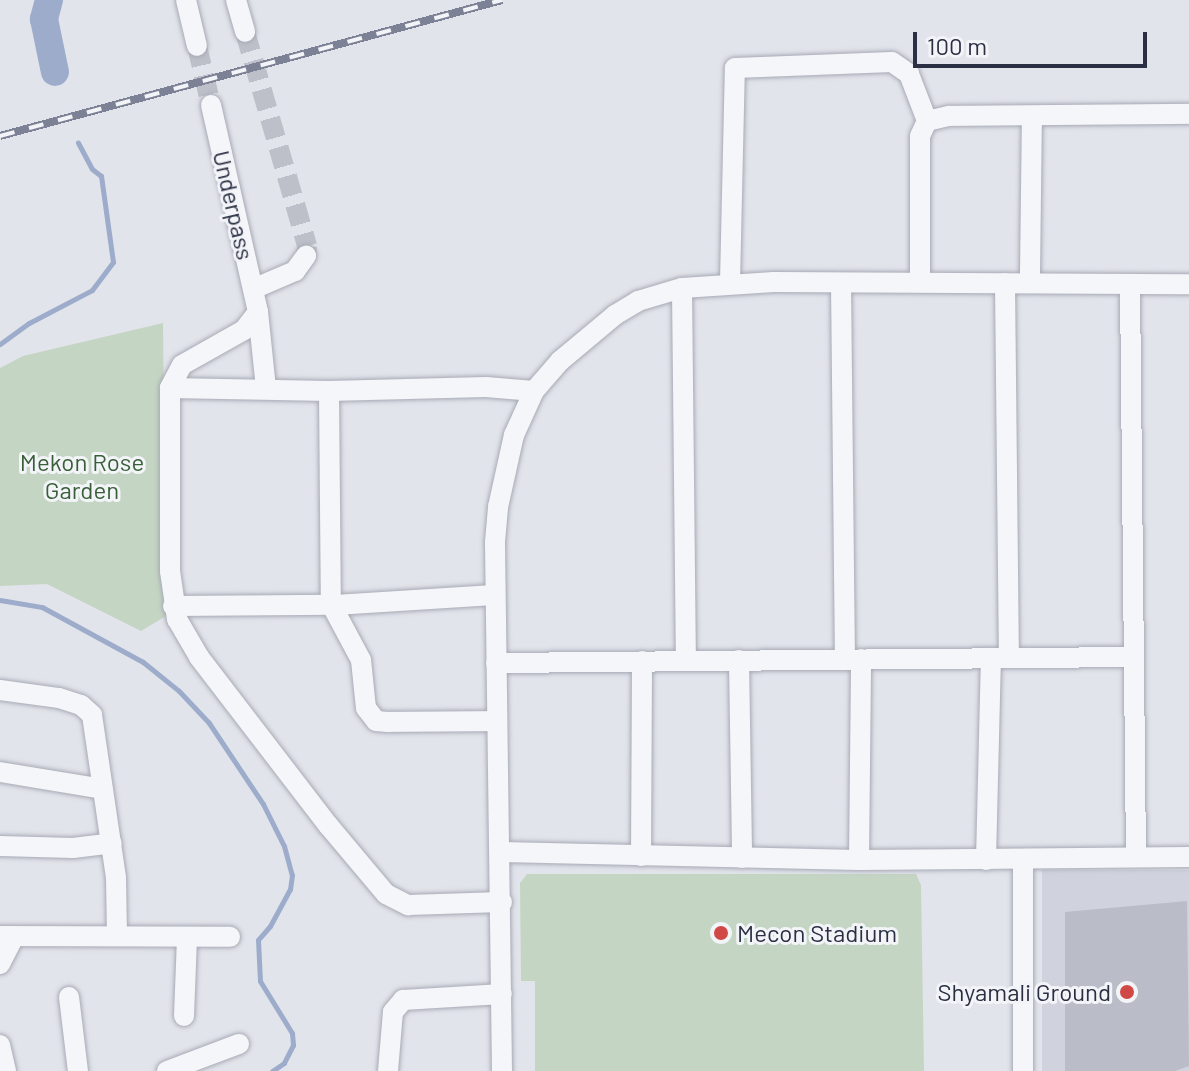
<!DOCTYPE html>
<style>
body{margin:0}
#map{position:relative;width:1189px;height:1071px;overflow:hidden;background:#e2e4eb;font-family:Barlow,sans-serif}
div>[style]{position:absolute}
.built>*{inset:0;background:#d0d3dd;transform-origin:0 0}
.green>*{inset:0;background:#c5d5c3}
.stream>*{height:5px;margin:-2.5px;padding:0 2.5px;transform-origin:2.5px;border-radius:2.5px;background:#9daccb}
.river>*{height:28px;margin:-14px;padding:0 14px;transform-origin:14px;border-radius:14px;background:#9daccb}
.building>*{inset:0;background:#babdc8}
.minor-tunnel>*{height:20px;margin-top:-10px;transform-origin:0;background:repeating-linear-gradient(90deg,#bdc0c9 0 20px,transparent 0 30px)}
.roads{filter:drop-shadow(0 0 2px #a7aab5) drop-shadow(0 0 2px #a7aab5)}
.minor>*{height:20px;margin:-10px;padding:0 10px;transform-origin:10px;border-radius:10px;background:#f5f6f9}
.rail>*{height:8px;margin-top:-4px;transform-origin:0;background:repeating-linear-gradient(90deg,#f2f4f8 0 15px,#7c8195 0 30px);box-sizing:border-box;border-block:2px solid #7c8195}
.dots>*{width:22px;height:22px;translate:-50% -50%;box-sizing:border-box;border:4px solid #f2f4f8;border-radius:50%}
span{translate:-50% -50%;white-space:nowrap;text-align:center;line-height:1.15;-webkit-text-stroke:6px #f2f4f8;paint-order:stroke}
.street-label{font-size:24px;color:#2a2f43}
.park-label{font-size:24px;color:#385f37}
.poi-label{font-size:24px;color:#2a2f43}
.left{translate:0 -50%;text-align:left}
.right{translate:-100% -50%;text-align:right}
.scale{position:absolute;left:913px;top:32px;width:234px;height:36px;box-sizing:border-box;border:4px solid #2a2f43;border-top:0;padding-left:10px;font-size:24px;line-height:28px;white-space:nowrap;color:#2a2f43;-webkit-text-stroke:6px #f2f4f8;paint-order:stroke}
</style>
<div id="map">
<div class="built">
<div style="left:1189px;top:870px;width:201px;height:147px;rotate:90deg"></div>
</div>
<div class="green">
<div style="clip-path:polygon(163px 323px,166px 616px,141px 631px,47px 584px,0 586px,0 368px,23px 356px)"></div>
<div style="clip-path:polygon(527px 874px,916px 874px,921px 885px,924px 1071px,535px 1071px,535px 981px,521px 981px,520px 883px)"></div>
</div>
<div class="stream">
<div style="left:0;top:344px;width:36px;rotate:-36deg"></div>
<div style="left:29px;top:323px;width:71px;rotate:-27.6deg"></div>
<div style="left:92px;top:290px;width:35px;rotate:-53deg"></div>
<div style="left:113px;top:262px;width:87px;rotate:-97.9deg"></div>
<div style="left:101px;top:176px;width:11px;rotate:-142deg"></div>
<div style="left:92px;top:169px;width:30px;rotate:-118deg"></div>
<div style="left:0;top:600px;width:43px;rotate:9.5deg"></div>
<div style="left:42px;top:607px;width:115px;rotate:28.6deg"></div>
<div style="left:143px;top:662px;width:46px;rotate:38.9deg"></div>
<div style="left:179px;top:691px;width:44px;rotate:46.8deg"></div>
<div style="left:209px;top:723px;width:97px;rotate:56.3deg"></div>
<div style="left:263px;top:804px;width:47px;rotate:63.4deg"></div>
<div style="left:284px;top:846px;width:30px;rotate:75deg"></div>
<div style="left:292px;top:875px;width:14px;rotate:98deg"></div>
<div style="left:290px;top:889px;width:42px;rotate:118.4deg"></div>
<div style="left:270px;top:926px;width:18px;rotate:131deg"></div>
<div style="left:258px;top:940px;width:41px;rotate:87.2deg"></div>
<div style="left:260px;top:981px;width:61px;rotate:58.4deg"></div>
<div style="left:292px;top:1033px;width:12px;rotate:85deg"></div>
<div style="left:293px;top:1045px;width:20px;rotate:117deg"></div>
<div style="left:284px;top:1063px;width:14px;rotate:146deg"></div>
</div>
<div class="river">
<div style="left:49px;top:0;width:20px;rotate:105deg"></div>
<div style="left:44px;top:19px;width:54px;rotate:78.3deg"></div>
</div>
<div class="building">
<div style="clip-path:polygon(1187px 901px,1189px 1066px,1175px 1071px,1065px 1071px,1065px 912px)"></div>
</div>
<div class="minor-tunnel">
<div style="left:245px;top:32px;width:223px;rotate:73.8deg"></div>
<div style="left:307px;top:246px;width:10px;rotate:96deg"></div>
<div style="left:197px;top:46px;width:61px;rotate:76.7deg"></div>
</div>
<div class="roads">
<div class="minor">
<div style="left:186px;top:0;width:47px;rotate:76.6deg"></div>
<div style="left:236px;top:0;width:33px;rotate:74deg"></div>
<div style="left:211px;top:105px;width:212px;rotate:77.2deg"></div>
<div style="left:258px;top:312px;width:23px;rotate:128deg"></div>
<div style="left:244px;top:330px;width:71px;rotate:150.6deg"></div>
<div style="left:182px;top:365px;width:26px;rotate:118deg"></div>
<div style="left:170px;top:388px;width:183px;rotate:90deg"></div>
<div style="left:170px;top:571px;width:49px;rotate:81.7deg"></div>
<div style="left:177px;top:619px;width:44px;rotate:59.9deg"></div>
<div style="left:199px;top:657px;width:212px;rotate:52.5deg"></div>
<div style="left:328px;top:825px;width:90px;rotate:50deg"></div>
<div style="left:386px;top:894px;width:25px;rotate:27deg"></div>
<div style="left:408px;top:905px;width:94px;rotate:-1.8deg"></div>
<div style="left:1030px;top:274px;width:157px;rotate:-89.3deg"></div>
<div style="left:920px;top:282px;width:146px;rotate:-90deg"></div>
<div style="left:920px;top:136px;width:17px;rotate:-65deg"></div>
<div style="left:927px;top:121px;width:23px;rotate:-13deg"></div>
<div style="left:949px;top:116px;width:240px;rotate:-0.5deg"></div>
<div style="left:730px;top:283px;width:215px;rotate:-88.7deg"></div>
<div style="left:735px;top:68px;width:157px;rotate:-2.2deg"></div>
<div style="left:892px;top:62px;width:21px;rotate:35deg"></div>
<div style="left:909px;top:74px;width:50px;rotate:69deg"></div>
<div style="left:841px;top:283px;width:376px;rotate:89.4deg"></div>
<div style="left:1005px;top:283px;width:375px;rotate:89.4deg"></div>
<div style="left:1130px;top:285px;width:572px;rotate:89.4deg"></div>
<div style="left:682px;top:288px;width:373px;rotate:89.4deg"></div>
<div style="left:253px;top:289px;width:46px;rotate:-23.2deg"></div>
<div style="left:295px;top:271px;width:19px;rotate:-54deg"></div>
<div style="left:258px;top:312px;width:76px;rotate:84deg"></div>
<div style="left:170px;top:388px;width:159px;rotate:1.1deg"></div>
<div style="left:329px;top:391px;width:157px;rotate:-1.5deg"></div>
<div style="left:486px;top:387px;width:48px;rotate:4.8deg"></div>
<div style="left:329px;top:391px;width:213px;rotate:89.5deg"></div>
<div style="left:331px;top:604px;width:64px;rotate:61.8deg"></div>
<div style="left:361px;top:660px;width:48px;rotate:84.1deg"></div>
<div style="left:366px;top:708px;width:16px;rotate:52deg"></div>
<div style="left:376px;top:721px;width:12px;rotate:5deg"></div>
<div style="left:388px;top:722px;width:109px;rotate:-0.5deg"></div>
<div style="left:173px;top:606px;width:162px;rotate:-0.4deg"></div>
<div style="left:335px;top:605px;width:159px;rotate:-3.6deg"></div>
<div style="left:739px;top:660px;width:198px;rotate:89.1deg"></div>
<div style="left:496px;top:663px;width:638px;rotate:-0.54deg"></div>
<div style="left:0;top:690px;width:60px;rotate:7.7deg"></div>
<div style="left:59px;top:698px;width:23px;rotate:18deg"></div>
<div style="left:81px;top:705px;width:15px;rotate:42deg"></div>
<div style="left:92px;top:715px;width:165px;rotate:81.6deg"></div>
<div style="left:116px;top:878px;width:58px;rotate:89deg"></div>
<div style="left:0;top:772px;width:104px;rotate:9.4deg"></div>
<div style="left:0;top:846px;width:73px;rotate:1.6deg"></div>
<div style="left:73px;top:848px;width:39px;rotate:-7deg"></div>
<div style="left:501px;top:852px;width:358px;rotate:1.3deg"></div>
<div style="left:859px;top:860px;width:330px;rotate:-0.5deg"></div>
<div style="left:641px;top:856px;width:195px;rotate:-89.7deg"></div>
<div style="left:859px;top:860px;width:201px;rotate:-89.4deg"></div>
<div style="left:986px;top:860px;width:202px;rotate:-88.6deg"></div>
<div style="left:1023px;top:860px;width:211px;rotate:90deg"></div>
<div style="left:0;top:936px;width:230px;rotate:0.2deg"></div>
<div style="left:0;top:964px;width:31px;rotate:-63deg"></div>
<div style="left:69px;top:997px;width:75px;rotate:83.1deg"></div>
<div style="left:184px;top:1016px;width:79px;rotate:-87.8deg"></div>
<div style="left:0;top:1045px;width:27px;rotate:77deg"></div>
<div style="left:167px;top:1071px;width:77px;rotate:-20.6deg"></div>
<div style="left:388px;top:1071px;width:59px;rotate:-85.2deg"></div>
<div style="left:393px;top:1012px;width:16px;rotate:-50deg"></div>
<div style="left:403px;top:1000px;width:99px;rotate:-3.5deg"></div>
<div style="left:502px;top:1071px;width:529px;rotate:-90.76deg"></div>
<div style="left:495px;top:542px;width:35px;rotate:-85deg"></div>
<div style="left:498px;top:507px;width:74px;rotate:-77.5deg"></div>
<div style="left:514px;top:435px;width:48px;rotate:-65.6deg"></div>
<div style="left:534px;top:391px;width:40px;rotate:-49deg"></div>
<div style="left:560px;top:361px;width:72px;rotate:-39.9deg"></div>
<div style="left:615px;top:315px;width:27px;rotate:-31deg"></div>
<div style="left:638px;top:301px;width:46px;rotate:-16.5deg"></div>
<div style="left:682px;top:288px;width:92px;rotate:-3.7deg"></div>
<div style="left:774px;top:282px;width:415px;rotate:0.3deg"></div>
</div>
</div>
<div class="rail">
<div style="left:0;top:136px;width:520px;rotate:-15.16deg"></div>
</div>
<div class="dots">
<div style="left:721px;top:933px;background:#d04947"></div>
<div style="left:1127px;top:992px;background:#d04947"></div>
</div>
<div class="street-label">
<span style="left:234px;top:205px;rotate:77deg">Underpass</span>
</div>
<div class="park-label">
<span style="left:82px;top:476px">Mekon Rose<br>Garden</span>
</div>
<div class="poi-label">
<span class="left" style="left:737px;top:933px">Mecon Stadium</span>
<span class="right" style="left:1111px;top:992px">Shyamali Ground</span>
</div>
<div class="scale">100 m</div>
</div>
